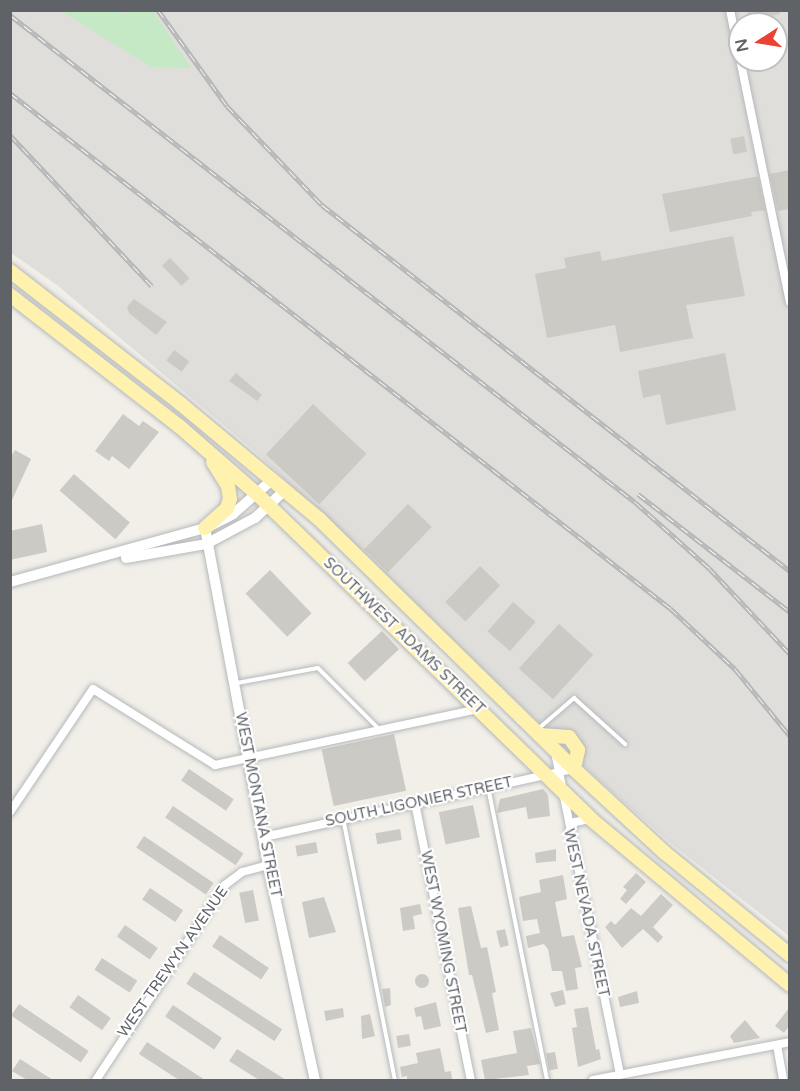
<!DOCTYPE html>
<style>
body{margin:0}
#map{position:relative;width:800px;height:1091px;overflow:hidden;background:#f1efe8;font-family:"Varela Round",sans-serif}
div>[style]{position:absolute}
.industrial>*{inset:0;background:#e0deda}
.green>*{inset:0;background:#c5e8c5}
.building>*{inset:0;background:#cccac5;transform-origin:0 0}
.round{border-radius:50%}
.roads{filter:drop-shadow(0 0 2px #b5b8bc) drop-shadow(0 0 2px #b5b8bc)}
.service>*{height:4px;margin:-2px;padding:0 2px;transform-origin:2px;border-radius:2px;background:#fff}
.minor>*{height:8px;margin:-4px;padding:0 4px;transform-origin:4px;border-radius:4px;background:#fff}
.tertiary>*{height:10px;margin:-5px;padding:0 5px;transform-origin:5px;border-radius:5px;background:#fff}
.primary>*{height:14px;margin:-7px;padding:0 7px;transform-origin:7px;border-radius:7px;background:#fff2af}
.rail>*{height:5px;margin-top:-2.5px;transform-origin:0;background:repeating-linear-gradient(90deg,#fff 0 9px,#b6b7b8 0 18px);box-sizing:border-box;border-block:2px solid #b6b7b8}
span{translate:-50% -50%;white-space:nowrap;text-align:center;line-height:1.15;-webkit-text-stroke:4.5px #fff;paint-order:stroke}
.street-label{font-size:15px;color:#5f6368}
.frame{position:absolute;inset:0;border:12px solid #5f6368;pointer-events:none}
.north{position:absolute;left:728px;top:12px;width:60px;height:60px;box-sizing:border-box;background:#fff;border:2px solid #bfc1c3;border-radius:50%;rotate:258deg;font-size:16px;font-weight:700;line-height:24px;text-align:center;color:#5f6368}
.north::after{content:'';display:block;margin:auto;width:21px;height:27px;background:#ea4335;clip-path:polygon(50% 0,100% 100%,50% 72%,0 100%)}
</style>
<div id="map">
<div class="industrial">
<div style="clip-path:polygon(evenodd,11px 11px,789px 11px,789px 936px,673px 845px,601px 782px,257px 453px,57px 285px,11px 253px,11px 11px,740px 24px,776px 24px,776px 60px,740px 60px,740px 24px)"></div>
</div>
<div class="green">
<div style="clip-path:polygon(61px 11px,119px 11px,128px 15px,126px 11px,153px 11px,191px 68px,151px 67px)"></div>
</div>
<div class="building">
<div style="clip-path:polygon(747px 10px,780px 10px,780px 14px,749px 21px)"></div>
<div style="left:744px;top:136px;width:16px;height:14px;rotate:79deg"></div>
<div style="clip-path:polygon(789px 170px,789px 209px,778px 211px,770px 174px)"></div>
<div style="clip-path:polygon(754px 177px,758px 177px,765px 210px,751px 212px,752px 216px,670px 232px,662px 194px)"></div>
<div style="clip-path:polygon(733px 236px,745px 296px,686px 305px,693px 338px,620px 352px,615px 325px,547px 338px,535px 274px,566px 268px,564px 258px,600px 251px,602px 261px)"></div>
<div style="left:170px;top:258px;width:28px;height:11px;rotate:46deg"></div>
<div style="clip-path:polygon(134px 299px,167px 322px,156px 335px,129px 313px,127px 307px)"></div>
<div style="left:174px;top:350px;width:19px;height:13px;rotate:36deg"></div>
<div style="clip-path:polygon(725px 353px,736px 410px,666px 425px,660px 394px,643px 398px,638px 371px)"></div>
<div style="clip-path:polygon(236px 373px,262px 395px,257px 401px,229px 381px)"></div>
<div style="left:313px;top:404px;width:73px;height:69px;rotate:43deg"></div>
<div style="clip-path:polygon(123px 414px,139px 426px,143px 421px,159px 432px,129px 469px,112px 456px,109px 461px,95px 451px)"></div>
<div style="clip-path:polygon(15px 450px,31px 459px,10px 504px,10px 458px)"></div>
<div style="left:74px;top:474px;width:74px;height:22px;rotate:41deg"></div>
<div style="left:408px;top:504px;width:33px;height:63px;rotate:44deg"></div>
<div style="clip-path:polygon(42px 524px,47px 552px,10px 560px,10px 531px)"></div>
<div style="left:480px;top:566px;width:28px;height:50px;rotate:44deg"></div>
<div style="left:270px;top:570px;width:60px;height:34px;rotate:46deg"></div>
<div style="left:513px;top:602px;width:30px;height:39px;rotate:41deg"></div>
<div style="left:559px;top:624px;width:46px;height:60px;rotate:42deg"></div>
<div style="left:382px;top:631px;width:25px;height:47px;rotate:47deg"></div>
<div style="left:394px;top:734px;width:58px;height:74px;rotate:78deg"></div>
<div style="left:189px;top:769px;width:54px;height:14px;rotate:34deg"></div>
<div style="clip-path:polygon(543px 789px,548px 795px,550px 816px,528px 819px,526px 807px,497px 813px,500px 799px)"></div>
<div style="left:473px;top:805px;width:33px;height:35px;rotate:78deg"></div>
<div style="left:173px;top:806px;width:85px;height:14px;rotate:34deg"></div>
<div style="left:400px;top:829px;width:11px;height:25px;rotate:80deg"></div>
<div style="left:144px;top:836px;width:84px;height:14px;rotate:34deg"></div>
<div style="left:316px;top:842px;width:11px;height:21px;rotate:80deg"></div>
<div style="clip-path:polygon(556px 849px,556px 861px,536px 863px,535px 853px)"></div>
<div style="clip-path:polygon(636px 873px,646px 882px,626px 904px,620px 899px,627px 890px,623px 887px)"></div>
<div style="clip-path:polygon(563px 875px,567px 899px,555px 902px,562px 937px,574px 935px,582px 967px,575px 968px,578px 989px,566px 991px,562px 971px,552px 971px,548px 949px,544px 944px,528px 948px,526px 936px,540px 933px,537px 919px,523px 921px,519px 897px,541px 892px,539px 880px)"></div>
<div style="left:150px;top:888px;width:40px;height:14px;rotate:34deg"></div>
<div style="left:253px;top:890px;width:31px;height:14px;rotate:79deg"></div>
<div style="clip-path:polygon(661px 894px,673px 905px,653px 927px,663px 937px,658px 943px,643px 929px,622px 948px,605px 927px,611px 921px,615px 925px,631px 908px,641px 916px)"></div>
<div style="clip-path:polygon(324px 897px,336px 932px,309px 938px,302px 902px)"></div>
<div style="clip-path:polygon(420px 904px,422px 914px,413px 916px,415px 929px,403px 931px,400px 908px)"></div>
<div style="clip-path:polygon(471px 906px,481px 948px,487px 947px,496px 992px,492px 993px,499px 1030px,486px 1033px,472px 975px,469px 975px,458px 908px)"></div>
<div style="left:125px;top:925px;width:40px;height:14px;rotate:35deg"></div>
<div style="left:505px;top:929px;width:17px;height:9px;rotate:77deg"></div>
<div style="left:220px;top:935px;width:59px;height:14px;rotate:34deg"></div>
<div style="left:102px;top:958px;width:42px;height:14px;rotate:33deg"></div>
<div style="left:194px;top:972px;width:105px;height:14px;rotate:33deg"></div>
<div class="round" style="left:415px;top:974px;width:14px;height:14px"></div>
<div style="clip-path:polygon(390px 988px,391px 1005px,385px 1007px,382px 989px)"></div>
<div style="clip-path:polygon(563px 990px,566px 1004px,555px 1007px,550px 993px)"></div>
<div style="clip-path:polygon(637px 991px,639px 1003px,620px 1007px,618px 997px)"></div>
<div style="left:78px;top:995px;width:40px;height:15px;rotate:35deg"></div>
<div style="clip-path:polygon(436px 1002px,441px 1026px,424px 1030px,421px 1016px,416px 1017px,414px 1008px)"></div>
<div style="left:19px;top:1004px;width:84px;height:14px;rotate:34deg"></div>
<div style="left:173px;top:1005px;width:59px;height:14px;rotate:34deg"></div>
<div style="clip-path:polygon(588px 1007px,596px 1050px,599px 1049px,601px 1059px,578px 1067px,572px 1028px,577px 1027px,574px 1009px)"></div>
<div style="clip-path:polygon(343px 1008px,344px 1017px,326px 1021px,324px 1011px)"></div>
<div style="clip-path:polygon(789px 1008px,789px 1026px,784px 1033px,775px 1026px)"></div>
<div style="clip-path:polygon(370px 1014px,375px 1036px,362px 1039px,361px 1016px)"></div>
<div style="clip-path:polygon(745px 1020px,760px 1038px,734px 1043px,730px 1036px)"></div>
<div style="clip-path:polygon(531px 1028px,540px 1064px,527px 1066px,529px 1075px,485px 1080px,481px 1060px,517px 1053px,513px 1031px)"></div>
<div style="left:409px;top:1034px;width:12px;height:13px;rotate:81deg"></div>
<div style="clip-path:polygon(147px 1042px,205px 1080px,179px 1080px,139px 1054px)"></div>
<div style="clip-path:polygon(440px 1048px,445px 1072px,451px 1071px,452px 1080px,407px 1080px,407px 1076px,402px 1077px,400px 1067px,418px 1063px,416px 1053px)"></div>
<div style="clip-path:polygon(237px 1049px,286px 1080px,259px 1080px,229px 1061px)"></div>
<div style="left:555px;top:1052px;width:17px;height:9px;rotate:80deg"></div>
<div style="clip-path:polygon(20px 1059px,53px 1080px,27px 1080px,12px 1071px)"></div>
</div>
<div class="roads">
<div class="service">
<div style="left:237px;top:683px;width:82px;rotate:-10.5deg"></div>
<div style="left:318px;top:668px;width:86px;rotate:45deg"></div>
<div style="left:538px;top:729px;width:48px;rotate:-40.7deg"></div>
<div style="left:574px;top:698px;width:69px;rotate:42deg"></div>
<div style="left:488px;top:787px;width:299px;rotate:78.6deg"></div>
<div style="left:343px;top:818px;width:267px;rotate:78.8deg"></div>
</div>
<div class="minor">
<div style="left:730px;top:10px;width:298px;rotate:78.4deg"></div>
<div style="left:555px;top:752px;width:329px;rotate:78.6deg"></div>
<div style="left:415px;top:803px;width:283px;rotate:78.6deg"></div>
<div style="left:10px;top:812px;width:148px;rotate:-56deg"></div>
<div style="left:93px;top:689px;width:144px;rotate:31.9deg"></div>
<div style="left:215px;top:765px;width:270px;rotate:-12deg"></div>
<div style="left:569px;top:831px;width:11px;rotate:-56deg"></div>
<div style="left:575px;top:822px;width:16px;rotate:-11deg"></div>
<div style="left:264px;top:837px;width:317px;rotate:-12.4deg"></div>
<div style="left:777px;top:1045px;width:36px;rotate:80deg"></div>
<div style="left:96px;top:1080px;width:234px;rotate:-56.5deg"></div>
<div style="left:225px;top:885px;width:21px;rotate:-37deg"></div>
<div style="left:242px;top:872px;width:27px;rotate:-15deg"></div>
<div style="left:593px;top:1080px;width:201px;rotate:-10.9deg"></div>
</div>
<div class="tertiary">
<div style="left:205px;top:528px;width:343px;rotate:79.4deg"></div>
<div style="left:268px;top:865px;width:220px;rotate:77.7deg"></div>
<div style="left:126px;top:558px;width:81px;rotate:-9.9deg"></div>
<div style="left:206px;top:544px;width:55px;rotate:-28deg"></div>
<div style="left:255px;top:518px;width:40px;rotate:-43deg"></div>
<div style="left:10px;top:582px;width:205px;rotate:-15.5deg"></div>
<div style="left:208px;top:527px;width:28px;rotate:-27deg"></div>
<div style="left:233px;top:514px;width:52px;rotate:-41.1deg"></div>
</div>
<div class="primary">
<div style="left:10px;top:271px;width:217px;rotate:37.9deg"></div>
<div style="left:181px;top:404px;width:180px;rotate:39.8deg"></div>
<div style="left:319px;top:519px;width:357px;rotate:44.4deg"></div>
<div style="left:574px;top:769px;width:122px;rotate:42.7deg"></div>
<div style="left:664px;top:852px;width:163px;rotate:39.3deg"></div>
<div style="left:10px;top:295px;width:214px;rotate:37.8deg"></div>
<div style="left:179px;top:426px;width:103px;rotate:41.1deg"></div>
<div style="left:257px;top:494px;width:466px;rotate:44.2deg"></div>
<div style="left:591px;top:819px;width:259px;rotate:39.8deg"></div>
<div style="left:205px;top:528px;width:30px;rotate:-42deg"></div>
<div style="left:227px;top:508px;width:9px;rotate:-72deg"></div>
<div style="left:230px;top:499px;width:13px;rotate:-99deg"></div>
<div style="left:228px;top:486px;width:28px;rotate:-122deg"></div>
<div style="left:540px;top:735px;width:29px;rotate:4deg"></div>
<div style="left:569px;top:737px;width:16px;rotate:55deg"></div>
<div style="left:578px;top:750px;width:19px;rotate:102deg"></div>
</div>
</div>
<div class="rail">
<div style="left:158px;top:10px;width:118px;rotate:54.3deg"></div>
<div style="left:227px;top:106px;width:137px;rotate:46.2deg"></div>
<div style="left:322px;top:205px;width:594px;rotate:38.03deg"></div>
<div style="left:10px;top:15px;width:792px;rotate:37.93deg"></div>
<div style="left:635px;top:502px;width:99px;rotate:41.7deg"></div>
<div style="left:709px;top:568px;width:118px;rotate:46.7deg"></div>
<div style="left:10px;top:93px;width:837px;rotate:37.97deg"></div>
<div style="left:670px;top:608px;width:89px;rotate:43.2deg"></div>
<div style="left:735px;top:669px;width:87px;rotate:50.6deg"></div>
<div style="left:10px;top:135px;width:207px;rotate:46.8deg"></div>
<div style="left:638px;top:494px;width:192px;rotate:37.8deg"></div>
</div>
<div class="street-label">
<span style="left:404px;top:636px;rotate:44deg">SOUTHWEST ADAMS STREET</span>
<span style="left:419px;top:802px;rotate:-12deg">SOUTH LIGONIER STREET</span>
<span style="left:258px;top:805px;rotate:79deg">WEST MONTANA STREET</span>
<span style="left:586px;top:913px;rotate:78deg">WEST NEVADA STREET</span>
<span style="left:443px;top:942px;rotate:79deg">WEST WYOMING STREET</span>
<span style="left:173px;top:962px;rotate:-55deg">WEST TREWYN AVENUE</span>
</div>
<div class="frame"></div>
<div class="north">N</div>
</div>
